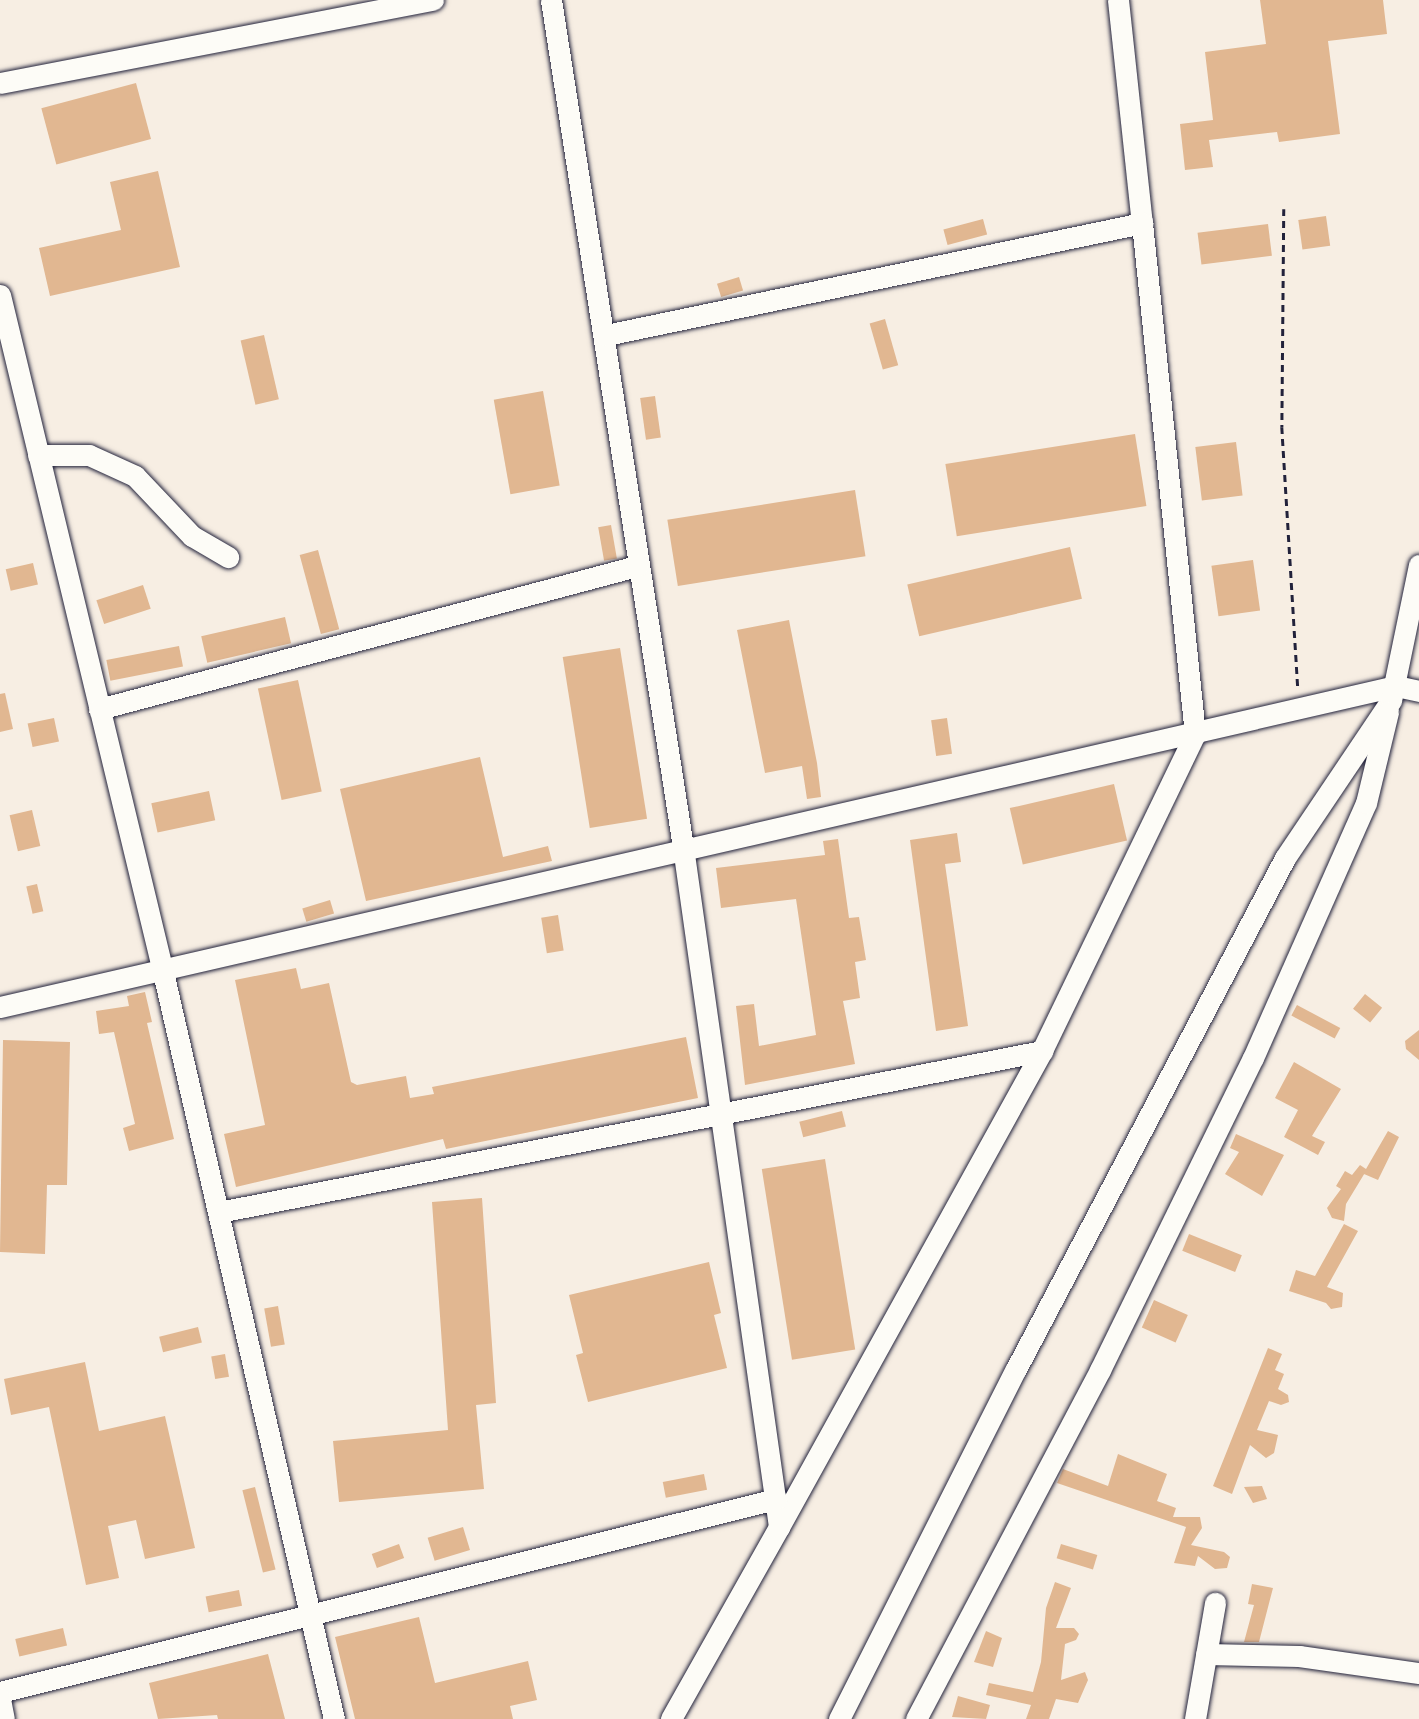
<!DOCTYPE html>
<style>
body{margin:0}
#map{position:relative;width:1419px;height:1719px;overflow:hidden;background:#f7eee3;font-family:Kalam,sans-serif}
div>[style]{position:absolute}
.building>*{inset:0;background:#e1b791;transform-origin:0 0}
.path>*{height:2.5px;margin-top:-1.25px;transform-origin:0;background:repeating-linear-gradient(90deg,#22223b 0 7px,transparent 0 12px)}
.roads{filter:drop-shadow(0 0 2px #22223b) drop-shadow(0 0 2px #22223b)}
.minor>*{height:21px;margin:-10.5px;padding:0 10.5px;transform-origin:10.5px;border-radius:10.5px;background:#fdfcf7}
span{translate:-50% -50%;white-space:nowrap;text-align:center;line-height:1.15;-webkit-text-stroke:6px #fdfcf7;paint-order:stroke}
</style>
<div id="map">
<div class="building">
<div style="clip-path:polygon(1260px 0,1383px 0,1387px 34px,1328px 41px,1340px 134px,1279px 142px,1277px 132px,1209px 140px,1213px 167px,1185px 170px,1180px 124px,1213px 120px,1205px 52px,1266px 44px)"></div>
<div style="left:136px;top:83px;width:58px;height:98px;rotate:75deg"></div>
<div style="clip-path:polygon(158px 171px,180px 267px,50px 296px,39px 248px,121px 230px,110px 182px)"></div>
<div style="left:1326px;top:216px;width:30px;height:28px;rotate:82deg"></div>
<div style="left:983px;top:219px;width:16px;height:41px;rotate:75deg"></div>
<div style="left:1268px;top:224px;width:32px;height:71px;rotate:83deg"></div>
<div style="left:739px;top:277px;width:14px;height:23px;rotate:73deg"></div>
<div style="left:885px;top:319px;width:48px;height:16px;rotate:74deg"></div>
<div style="left:264px;top:335px;width:66px;height:24px;rotate:77deg"></div>
<div style="left:543px;top:391px;width:96px;height:50px;rotate:80deg"></div>
<div style="left:655px;top:396px;width:42px;height:15px;rotate:82deg"></div>
<div style="left:1135px;top:434px;width:73px;height:192px;rotate:81deg"></div>
<div style="left:1236px;top:442px;width:54px;height:41px;rotate:83deg"></div>
<div style="left:855px;top:490px;width:67px;height:190px;rotate:81deg"></div>
<div style="left:611px;top:525px;width:34px;height:13px;rotate:80deg"></div>
<div style="left:1070px;top:547px;width:53px;height:167px;rotate:77deg"></div>
<div style="left:318px;top:550px;width:82px;height:19px;rotate:75deg"></div>
<div style="left:1253px;top:560px;width:51px;height:42px;rotate:82deg"></div>
<div style="left:33px;top:563px;width:22px;height:28px;rotate:77deg"></div>
<div style="left:143px;top:585px;width:25px;height:49px;rotate:72deg"></div>
<div style="left:285px;top:617px;width:27px;height:86px;rotate:77deg"></div>
<div style="clip-path:polygon(789px 620px,817px 763px,821px 797px,807px 799px,802px 766px,765px 773px,737px 630px)"></div>
<div style="left:179px;top:646px;width:21px;height:74px;rotate:79deg"></div>
<div style="left:620px;top:648px;width:173px;height:58px;rotate:81deg"></div>
<div style="left:298px;top:680px;width:114px;height:41px;rotate:78deg"></div>
<div style="clip-path:polygon(5px 693px,13px 729px,0 732px,0 694px)"></div>
<div style="left:54px;top:718px;width:24px;height:27px;rotate:78deg"></div>
<div style="left:947px;top:718px;width:36px;height:16px;rotate:82deg"></div>
<div style="clip-path:polygon(480px 757px,503px 857px,548px 846px,552px 861px,366px 901px,340px 789px)"></div>
<div style="left:1114px;top:784px;width:58px;height:107px;rotate:77deg"></div>
<div style="left:209px;top:791px;width:30px;height:59px;rotate:78deg"></div>
<div style="left:32px;top:810px;width:37px;height:23px;rotate:77deg"></div>
<div style="clip-path:polygon(957px 833px,961px 862px,945px 864px,968px 1026px,936px 1031px,910px 840px)"></div>
<div style="clip-path:polygon(838px 839px,849px 918px,859px 917px,866px 960px,855px 962px,860px 998px,843px 1001px,855px 1064px,745px 1085px,736px 1006px,754px 1004px,759px 1046px,816px 1035px,796px 899px,721px 908px,716px 868px,825px 855px,823px 841px)"></div>
<div style="left:37px;top:884px;width:28px;height:11px;rotate:77deg"></div>
<div style="left:330px;top:900px;width:14px;height:29px;rotate:73deg"></div>
<div style="left:558px;top:915px;width:36px;height:17px;rotate:81deg"></div>
<div style="clip-path:polygon(296px 968px,301px 989px,329px 983px,351px 1082px,357px 1085px,406px 1076px,410px 1098px,434px 1094px,432px 1087px,686px 1037px,698px 1098px,446px 1149px,443px 1139px,236px 1187px,224px 1134px,265px 1125px,235px 980px)"></div>
<div style="clip-path:polygon(145px 992px,152px 1022px,147px 1023px,174px 1139px,129px 1151px,123px 1128px,135px 1124px,114px 1032px,99px 1034px,96px 1011px,129px 1006px,127px 996px)"></div>
<div style="left:1365px;top:994px;width:22px;height:19px;rotate:39deg"></div>
<div style="left:1297px;top:1005px;width:49px;height:12px;rotate:28deg"></div>
<div style="clip-path:polygon(1419px 1030px,1419px 1060px,1406px 1049px,1405px 1041px)"></div>
<div style="clip-path:polygon(3px 1040px,70px 1042px,67px 1185px,47px 1185px,45px 1254px,0 1252px)"></div>
<div style="clip-path:polygon(1294px 1062px,1341px 1089px,1312px 1136px,1325px 1142px,1318px 1155px,1284px 1137px,1298px 1110px,1275px 1098px)"></div>
<div style="left:842px;top:1111px;width:16px;height:44px;rotate:76deg"></div>
<div style="clip-path:polygon(1388px 1131px,1399px 1137px,1378px 1180px,1364px 1174px,1366px 1171px,1346px 1204px,1344px 1221px,1332px 1218px,1327px 1208px,1341px 1189px,1336px 1186px,1345px 1171px,1352px 1175px,1360px 1165px,1366px 1169px)"></div>
<div style="clip-path:polygon(1236px 1134px,1284px 1155px,1262px 1196px,1225px 1174px,1239px 1152px,1230px 1148px)"></div>
<div style="left:825px;top:1159px;width:193px;height:64px;rotate:81deg"></div>
<div style="clip-path:polygon(482px 1198px,496px 1403px,476px 1405px,484px 1489px,339px 1502px,333px 1441px,448px 1430px,432px 1202px)"></div>
<div style="clip-path:polygon(1344px 1224px,1358px 1231px,1327px 1287px,1343px 1293px,1342px 1307px,1331px 1309px,1326px 1303px,1289px 1291px,1296px 1270px,1315px 1276px)"></div>
<div style="left:1189px;top:1234px;width:57px;height:18px;rotate:22deg"></div>
<div style="clip-path:polygon(709px 1262px,721px 1313px,714px 1315px,727px 1368px,588px 1402px,576px 1355px,583px 1353px,569px 1295px)"></div>
<div style="left:1154px;top:1300px;width:37px;height:30px;rotate:24deg"></div>
<div style="left:278px;top:1306px;width:39px;height:14px;rotate:80deg"></div>
<div style="left:198px;top:1327px;width:16px;height:40px;rotate:76deg"></div>
<div style="clip-path:polygon(1268px 1348px,1282px 1354px,1275px 1370px,1284px 1374px,1278px 1389px,1288px 1395px,1289px 1402px,1281px 1405px,1269px 1401px,1257px 1430px,1278px 1435px,1274px 1453px,1266px 1458px,1250px 1445px,1232px 1494px,1213px 1486px)"></div>
<div style="left:225px;top:1354px;width:23px;height:14px;rotate:80deg"></div>
<div style="clip-path:polygon(85px 1362px,99px 1431px,165px 1416px,195px 1548px,145px 1559px,136px 1520px,108px 1526px,119px 1578px,86px 1585px,49px 1407px,11px 1415px,4px 1379px)"></div>
<div style="clip-path:polygon(1118px 1454px,1167px 1474px,1157px 1501px,1176px 1508px,1173px 1517px,1200px 1517px,1202px 1528px,1191px 1545px,1224px 1552px,1230px 1557px,1227px 1568px,1215px 1569px,1198px 1556px,1195px 1566px,1174px 1563px,1186px 1527px,1057px 1483px,1063px 1469px,1108px 1486px)"></div>
<div style="left:704px;top:1474px;width:16px;height:42px;rotate:79deg"></div>
<div style="clip-path:polygon(1262px 1486px,1267px 1499px,1253px 1503px,1244px 1487px)"></div>
<div style="left:255px;top:1487px;width:85px;height:13px;rotate:76deg"></div>
<div style="left:463px;top:1527px;width:24px;height:37px;rotate:73deg"></div>
<div style="left:399px;top:1544px;width:15px;height:29px;rotate:70deg"></div>
<div style="left:1061px;top:1544px;width:38px;height:15px;rotate:17deg"></div>
<div style="clip-path:polygon(1055px 1582px,1071px 1588px,1056px 1628px,1074px 1628px,1079px 1634px,1076px 1640px,1065px 1644px,1061px 1680px,1085px 1672px,1088px 1680px,1078px 1703px,1056px 1699px,1049px 1719px,1026px 1719px,1031px 1705px,986px 1695px,989px 1683px,1033px 1692px,1041px 1662px,1046px 1608px)"></div>
<div style="clip-path:polygon(1252px 1584px,1273px 1588px,1259px 1642px,1244px 1642px,1254px 1605px,1248px 1604px)"></div>
<div style="left:239px;top:1590px;width:16px;height:34px;rotate:79deg"></div>
<div style="clip-path:polygon(419px 1617px,435px 1683px,528px 1661px,537px 1700px,510px 1706px,513px 1719px,355px 1719px,335px 1637px)"></div>
<div style="left:63px;top:1628px;width:18px;height:49px;rotate:77deg"></div>
<div style="clip-path:polygon(986px 1631px,1002px 1638px,993px 1667px,974px 1662px)"></div>
<div style="clip-path:polygon(268px 1654px,285px 1719px,218px 1719px,217px 1715px,158px 1719px,149px 1683px)"></div>
<div style="clip-path:polygon(958px 1696px,990px 1705px,986px 1719px,952px 1717px)"></div>
</div>
<div class="path">
<div style="left:1284px;top:209px;width:218px;rotate:90.5deg"></div>
<div style="left:1282px;top:427px;width:262px;rotate:86.5deg"></div>
</div>
<div class="roads">
<div class="minor">
<div style="left:551px;top:0;width:857px;rotate:81.14deg"></div>
<div style="left:683px;top:847px;width:687px;rotate:81.96deg"></div>
<div style="left:779px;top:1527px;width:220px;rotate:119.4deg"></div>
<div style="left:1118px;top:0;width:224px;rotate:83.9deg"></div>
<div style="left:0;top:83px;width:441px;rotate:-10.9deg"></div>
<div style="left:0;top:295px;width:696px;rotate:76.46deg"></div>
<div style="left:163px;top:972px;width:766px;rotate:77.11deg"></div>
<div style="left:606px;top:335px;width:548px;rotate:-11.8deg"></div>
<div style="left:1142px;top:223px;width:514px;rotate:84.08deg"></div>
<div style="left:1195px;top:734px;width:352px;rotate:115.8deg"></div>
<div style="left:1042px;top:1051px;width:544px;rotate:118.92deg"></div>
<div style="left:38px;top:455px;width:51px"></div>
<div style="left:89px;top:455px;width:51px;rotate:24.5deg"></div>
<div style="left:135px;top:476px;width:83px;rotate:46.5deg"></div>
<div style="left:192px;top:536px;width:42px;rotate:30.3deg"></div>
<div style="left:99px;top:709px;width:557px;rotate:-14.89deg"></div>
<div style="left:0;top:1007px;width:1432px;rotate:-12.95deg"></div>
<div style="left:1396px;top:686px;width:24px;rotate:12deg"></div>
<div style="left:219px;top:1212px;width:839px;rotate:-11.07deg"></div>
<div style="left:1206px;top:1654px;width:93px;rotate:1.2deg"></div>
<div style="left:1299px;top:1656px;width:121px;rotate:8.1deg"></div>
<div style="left:0;top:1692px;width:800px;rotate:-13.97deg"></div>
<div style="left:0;top:1699px;width:20px;rotate:79deg"></div>
<div style="left:839px;top:1719px;width:392px;rotate:-63.2deg"></div>
<div style="left:1016px;top:1369px;width:577px;rotate:-62.24deg"></div>
<div style="left:1285px;top:858px;width:190px;rotate:-56.1deg"></div>
<div style="left:1391px;top:700px;width:138px;rotate:-78.3deg"></div>
<div style="left:916px;top:1719px;width:395px;rotate:-62.2deg"></div>
<div style="left:1100px;top:1370px;width:347px;rotate:-63.9deg"></div>
<div style="left:1253px;top:1058px;width:279px;rotate:-66.1deg"></div>
<div style="left:1366px;top:803px;width:94px;rotate:-76.4deg"></div>
<div style="left:1195px;top:1719px;width:118px;rotate:-80.2deg"></div>
</div>
</div>
</div>
